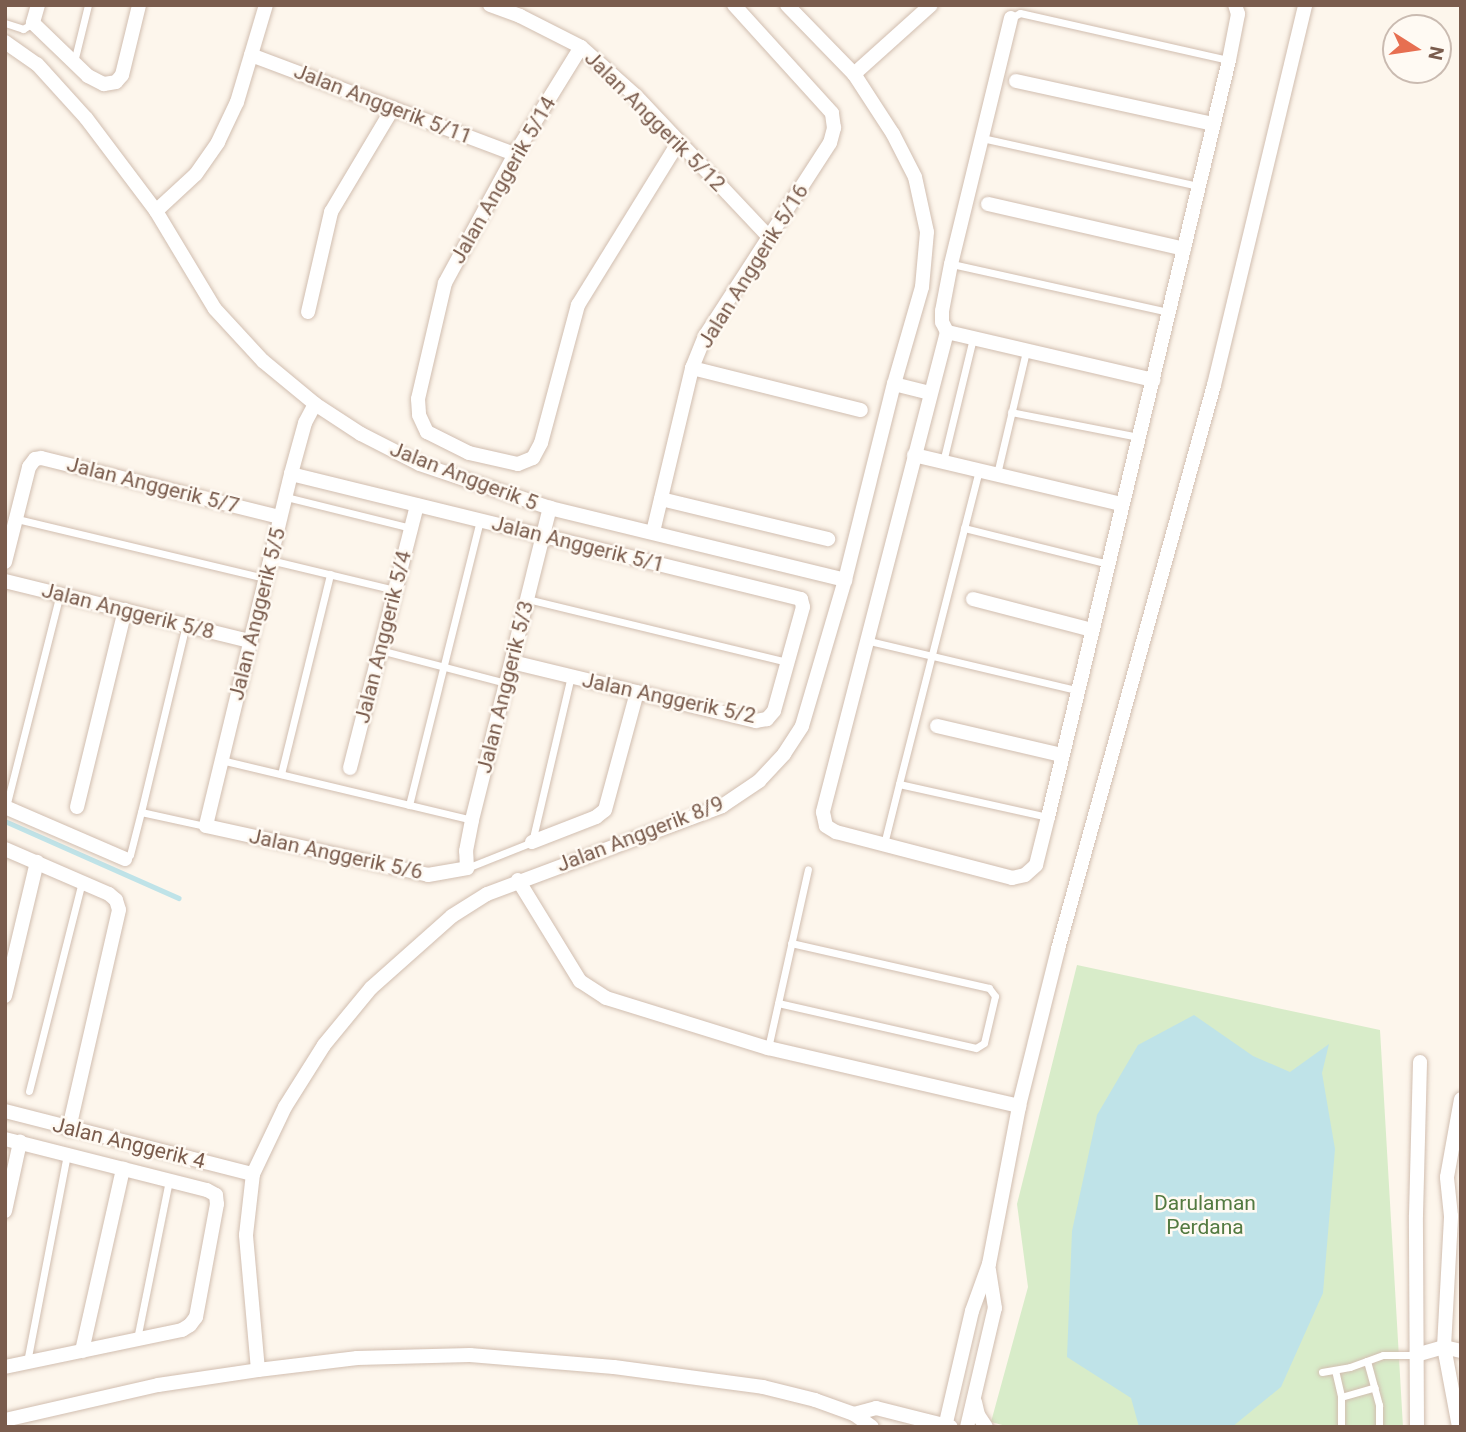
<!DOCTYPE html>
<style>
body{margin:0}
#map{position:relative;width:1466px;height:1432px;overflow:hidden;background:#fdf6ec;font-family:Roboto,sans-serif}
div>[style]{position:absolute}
.green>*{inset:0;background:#d8ecc9}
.water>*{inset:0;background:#bfe3e8}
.stream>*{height:4.5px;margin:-2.25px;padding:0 2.25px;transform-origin:2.25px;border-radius:2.25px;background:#bfe3e8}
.roads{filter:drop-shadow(0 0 2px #d1beb0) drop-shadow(0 0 2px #d1beb0)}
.lane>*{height:7px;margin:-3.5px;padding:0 3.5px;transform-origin:3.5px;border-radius:3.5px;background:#fff}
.street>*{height:14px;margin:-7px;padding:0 7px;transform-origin:7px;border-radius:7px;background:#fff}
span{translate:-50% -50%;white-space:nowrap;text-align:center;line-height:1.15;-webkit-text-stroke:5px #fffaf3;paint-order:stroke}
.street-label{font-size:21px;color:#7a5c4d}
.park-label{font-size:21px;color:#537a41}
.frame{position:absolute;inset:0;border:7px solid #7a5c4d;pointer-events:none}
.north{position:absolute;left:1382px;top:14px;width:70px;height:70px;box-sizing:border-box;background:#fffaf3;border:2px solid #cabbb1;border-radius:50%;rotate:102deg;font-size:19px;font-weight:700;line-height:28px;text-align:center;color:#7a5c4d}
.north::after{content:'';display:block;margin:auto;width:24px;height:32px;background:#e76f51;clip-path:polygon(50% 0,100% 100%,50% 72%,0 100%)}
</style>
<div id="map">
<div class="green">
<div style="clip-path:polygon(1077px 965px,1380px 1030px,1403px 1427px,1010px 1427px,991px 1422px,1028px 1287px,1017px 1204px)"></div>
</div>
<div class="water">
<div style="clip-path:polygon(1194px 1015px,1253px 1056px,1290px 1072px,1329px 1044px,1322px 1073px,1335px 1149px,1323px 1293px,1281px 1387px,1232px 1427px,1139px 1427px,1131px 1398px,1067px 1357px,1072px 1231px,1097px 1115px,1138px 1045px)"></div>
</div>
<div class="stream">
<div style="left:5px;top:821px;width:190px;rotate:23.9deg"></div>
</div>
<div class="roads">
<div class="lane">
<div style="left:1011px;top:18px;width:10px;rotate:-29deg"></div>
<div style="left:1020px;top:13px;width:214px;rotate:12.7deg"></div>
<div style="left:5px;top:23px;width:19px;rotate:18deg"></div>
<div style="left:23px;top:29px;width:12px;rotate:-31deg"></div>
<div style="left:74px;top:62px;width:59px;rotate:-76.2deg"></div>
<div style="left:982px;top:138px;width:222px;rotate:12.5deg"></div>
<div style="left:952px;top:264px;width:221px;rotate:12.5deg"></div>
<div style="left:1011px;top:412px;width:129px;rotate:11.1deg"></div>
<div style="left:943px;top:462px;width:128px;rotate:-76.4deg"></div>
<div style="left:979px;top:470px;width:324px;rotate:104.3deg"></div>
<div style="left:899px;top:784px;width:153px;rotate:12.5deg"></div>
<div style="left:997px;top:474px;width:126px;rotate:-76.7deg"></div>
<div style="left:286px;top:497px;width:129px;rotate:13.9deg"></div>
<div style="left:17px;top:519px;width:255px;rotate:13.4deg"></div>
<div style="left:964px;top:528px;width:148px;rotate:14deg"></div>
<div style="left:270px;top:560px;width:129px;rotate:13.5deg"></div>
<div style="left:527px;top:599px;width:268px;rotate:13.6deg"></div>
<div style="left:869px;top:641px;width:214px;rotate:13.3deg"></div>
<div style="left:380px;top:650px;width:130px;rotate:14.7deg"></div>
<div style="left:221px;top:760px;width:258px;rotate:13.4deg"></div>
<div style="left:281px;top:774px;width:206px;rotate:-76.2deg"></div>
<div style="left:409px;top:805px;width:294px;rotate:-76deg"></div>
<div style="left:6px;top:807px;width:220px;rotate:-75.8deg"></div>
<div style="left:141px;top:812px;width:66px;rotate:12.3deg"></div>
<div style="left:884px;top:844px;width:62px;rotate:-76deg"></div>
<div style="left:125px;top:859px;width:6px;rotate:-39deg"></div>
<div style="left:130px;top:855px;width:44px;rotate:-75.7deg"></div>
<div style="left:141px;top:812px;width:192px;rotate:-76.5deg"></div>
<div style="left:467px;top:868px;width:70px;rotate:-21.8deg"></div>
<div style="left:532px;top:842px;width:171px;rotate:-76.8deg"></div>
<div style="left:778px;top:1003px;width:203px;rotate:12.8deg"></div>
<div style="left:976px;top:1048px;width:9px;rotate:-32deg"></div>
<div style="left:984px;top:1043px;width:48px;rotate:-76.8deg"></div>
<div style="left:995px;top:996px;width:10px;rotate:-127deg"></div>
<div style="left:989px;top:988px;width:203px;rotate:-167.2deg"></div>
<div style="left:768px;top:1048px;width:183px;rotate:-77.4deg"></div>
<div style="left:29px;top:1091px;width:217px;rotate:-75.8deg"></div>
<div style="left:137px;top:1339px;width:161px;rotate:-78.6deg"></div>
<div style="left:1367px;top:1361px;width:46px;rotate:74.7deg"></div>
<div style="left:1379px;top:1405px;width:22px;rotate:90deg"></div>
<div style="left:27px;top:1362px;width:211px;rotate:-79.1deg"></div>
<div style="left:1335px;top:1370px;width:28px;rotate:77deg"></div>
<div style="left:1341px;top:1397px;width:30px;rotate:90deg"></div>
<div style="left:1322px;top:1372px;width:28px;rotate:-10deg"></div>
<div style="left:1350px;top:1367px;width:35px;rotate:-20deg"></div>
<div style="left:1383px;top:1355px;width:33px"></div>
<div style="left:1341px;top:1397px;width:35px;rotate:-16deg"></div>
</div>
<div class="street">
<div style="left:38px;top:5px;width:19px;rotate:106deg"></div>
<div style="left:33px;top:23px;width:76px;rotate:43.9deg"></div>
<div style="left:88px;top:76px;width:18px;rotate:27deg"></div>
<div style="left:104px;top:84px;width:12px;rotate:-9deg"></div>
<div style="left:116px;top:82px;width:9px;rotate:-49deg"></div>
<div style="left:122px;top:75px;width:72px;rotate:-76.3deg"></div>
<div style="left:490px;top:5px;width:32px;rotate:20deg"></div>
<div style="left:520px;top:16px;width:68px;rotate:26.9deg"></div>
<div style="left:581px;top:47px;width:74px;rotate:41.7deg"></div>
<div style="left:636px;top:96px;width:194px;rotate:46.7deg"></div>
<div style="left:1011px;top:18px;width:253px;rotate:103.7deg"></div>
<div style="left:951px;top:264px;width:48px;rotate:100.8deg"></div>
<div style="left:942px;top:311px;width:11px;rotate:90deg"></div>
<div style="left:942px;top:322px;width:11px;rotate:63deg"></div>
<div style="left:947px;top:332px;width:496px;rotate:104.5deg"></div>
<div style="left:823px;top:812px;width:14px;rotate:78deg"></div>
<div style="left:826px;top:826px;width:12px;rotate:31deg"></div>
<div style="left:836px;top:832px;width:182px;rotate:14.6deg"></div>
<div style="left:1012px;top:878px;width:13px;rotate:-13deg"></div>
<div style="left:1025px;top:875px;width:15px;rotate:-42deg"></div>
<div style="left:1036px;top:865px;width:49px;rotate:-76deg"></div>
<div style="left:1048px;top:817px;width:778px;rotate:-76.55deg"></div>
<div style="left:1229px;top:60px;width:47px;rotate:-78.9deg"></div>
<div style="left:1238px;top:14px;width:9px;rotate:-108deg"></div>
<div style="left:5px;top:42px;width:39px;rotate:35deg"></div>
<div style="left:37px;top:64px;width:73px;rotate:47.8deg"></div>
<div style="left:86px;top:118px;width:116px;rotate:53deg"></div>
<div style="left:156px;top:211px;width:114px;rotate:59deg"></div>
<div style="left:215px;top:309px;width:71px;rotate:47.3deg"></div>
<div style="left:263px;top:361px;width:67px;rotate:39.6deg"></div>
<div style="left:315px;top:404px;width:55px;rotate:33.1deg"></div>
<div style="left:361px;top:434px;width:66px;rotate:27deg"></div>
<div style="left:420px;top:464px;width:137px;rotate:18.7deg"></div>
<div style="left:550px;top:508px;width:304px;rotate:13.7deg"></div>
<div style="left:581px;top:47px;width:126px;rotate:121.7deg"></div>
<div style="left:515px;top:154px;width:147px;rotate:118.5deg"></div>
<div style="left:445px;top:283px;width:119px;rotate:103.1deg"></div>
<div style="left:418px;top:399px;width:16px;rotate:86deg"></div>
<div style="left:419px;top:415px;width:19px;rotate:65deg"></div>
<div style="left:427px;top:432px;width:47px;rotate:26.6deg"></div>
<div style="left:469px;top:453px;width:50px;rotate:12.7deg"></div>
<div style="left:518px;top:464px;width:16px;rotate:-22deg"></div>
<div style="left:533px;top:458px;width:17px;rotate:-62deg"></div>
<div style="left:541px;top:443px;width:143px;rotate:-75deg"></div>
<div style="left:578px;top:305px;width:190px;rotate:-58.3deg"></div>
<div style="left:251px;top:55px;width:282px;rotate:20.6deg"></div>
<div style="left:854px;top:74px;width:103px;rotate:-41.9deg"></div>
<div style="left:1016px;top:81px;width:202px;rotate:12.3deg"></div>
<div style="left:988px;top:204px;width:201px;rotate:12.9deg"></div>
<div style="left:156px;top:211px;width:54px;rotate:-42.8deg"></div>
<div style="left:196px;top:174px;width:39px;rotate:-55deg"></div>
<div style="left:218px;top:142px;width:44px;rotate:-64.6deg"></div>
<div style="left:237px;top:102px;width:101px;rotate:-73.4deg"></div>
<div style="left:308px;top:312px;width:103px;rotate:-77deg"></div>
<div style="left:331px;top:212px;width:121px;rotate:-59.2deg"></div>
<div style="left:947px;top:332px;width:212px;rotate:13.1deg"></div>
<div style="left:692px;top:368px;width:174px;rotate:14deg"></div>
<div style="left:894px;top:384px;width:37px;rotate:14deg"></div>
<div style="left:315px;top:404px;width:21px;rotate:118deg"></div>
<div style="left:305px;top:423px;width:53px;rotate:105.4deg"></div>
<div style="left:291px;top:474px;width:362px;rotate:103.6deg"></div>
<div style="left:206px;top:826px;width:227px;rotate:12.4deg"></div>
<div style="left:428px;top:875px;width:40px;rotate:-10deg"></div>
<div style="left:467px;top:868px;width:17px;rotate:-93deg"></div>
<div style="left:466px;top:851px;width:32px;rotate:-79deg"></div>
<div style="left:472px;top:820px;width:322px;rotate:-76deg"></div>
<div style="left:914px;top:455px;width:214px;rotate:13.3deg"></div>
<div style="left:291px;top:474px;width:525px;rotate:13.77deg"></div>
<div style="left:801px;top:599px;width:8px;rotate:76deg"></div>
<div style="left:803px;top:607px;width:108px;rotate:105.6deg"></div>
<div style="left:774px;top:711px;width:11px;rotate:131deg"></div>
<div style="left:767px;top:719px;width:11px;rotate:170deg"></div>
<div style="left:756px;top:721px;width:251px;rotate:-166.4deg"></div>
<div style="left:661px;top:499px;width:172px;rotate:13.5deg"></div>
<div style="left:653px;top:532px;width:169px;rotate:-76.6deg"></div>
<div style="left:692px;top:368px;width:35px;rotate:-68deg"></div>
<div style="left:705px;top:336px;width:230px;rotate:-57.1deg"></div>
<div style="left:830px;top:143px;width:16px;rotate:-75deg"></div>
<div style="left:834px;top:128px;width:15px;rotate:-98deg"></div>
<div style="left:832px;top:113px;width:146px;rotate:-132.2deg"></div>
<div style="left:5px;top:562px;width:98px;rotate:-75.8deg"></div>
<div style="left:29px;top:467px;width:10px;rotate:-53deg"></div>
<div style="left:35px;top:459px;width:6px;rotate:-9deg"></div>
<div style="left:41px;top:458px;width:246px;rotate:13.9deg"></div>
<div style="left:5px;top:581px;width:252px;rotate:13.8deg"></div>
<div style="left:973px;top:599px;width:123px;rotate:14.6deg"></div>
<div style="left:937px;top:726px;width:128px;rotate:13.1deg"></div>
<div style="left:350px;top:768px;width:271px;rotate:-75.7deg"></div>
<div style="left:5px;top:807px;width:131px;rotate:23.4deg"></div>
<div style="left:77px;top:807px;width:203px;rotate:-76.3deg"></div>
<div style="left:532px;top:842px;width:69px;rotate:-21.3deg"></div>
<div style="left:596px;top:817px;width:11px;rotate:-38deg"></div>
<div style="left:605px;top:810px;width:122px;rotate:-74.8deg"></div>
<div style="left:5px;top:849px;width:113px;rotate:23.4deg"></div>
<div style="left:109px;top:894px;width:9px;rotate:41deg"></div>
<div style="left:116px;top:900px;width:10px;rotate:73deg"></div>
<div style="left:119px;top:910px;width:225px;rotate:102.9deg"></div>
<div style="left:518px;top:880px;width:119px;rotate:58.5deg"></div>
<div style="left:580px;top:981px;width:31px;rotate:33deg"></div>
<div style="left:606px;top:998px;width:170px;rotate:17.2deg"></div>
<div style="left:768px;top:1048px;width:258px;rotate:13deg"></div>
<div style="left:5px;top:996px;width:138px;rotate:-76.6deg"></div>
<div style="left:5px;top:1111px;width:256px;rotate:14.3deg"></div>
<div style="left:5px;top:1139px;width:208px;rotate:14.2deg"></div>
<div style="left:207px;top:1190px;width:10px;rotate:29deg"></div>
<div style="left:216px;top:1195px;width:9px;rotate:84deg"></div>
<div style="left:217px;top:1204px;width:115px;rotate:100.5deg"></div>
<div style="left:196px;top:1317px;width:10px;rotate:127deg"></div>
<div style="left:190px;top:1325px;width:9px;rotate:148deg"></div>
<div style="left:182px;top:1330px;width:181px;rotate:168.2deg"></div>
<div style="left:5px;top:1211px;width:71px;rotate:-77.7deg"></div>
<div style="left:82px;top:1351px;width:187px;rotate:-77.3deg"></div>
<div style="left:1416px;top:1355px;width:29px;rotate:-16deg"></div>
<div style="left:1444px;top:1347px;width:17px;rotate:13deg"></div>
<div style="left:258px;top:1370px;width:136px;rotate:-95.1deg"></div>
<div style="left:246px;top:1235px;width:61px;rotate:-83.5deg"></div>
<div style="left:253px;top:1174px;width:74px;rotate:-64.5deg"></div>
<div style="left:285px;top:1107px;width:73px;rotate:-57.8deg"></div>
<div style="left:324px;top:1045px;width:74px;rotate:-50.5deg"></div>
<div style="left:371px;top:988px;width:108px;rotate:-41.6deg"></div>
<div style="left:452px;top:916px;width:41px;rotate:-32.2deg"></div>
<div style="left:487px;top:894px;width:251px;rotate:-20.5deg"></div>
<div style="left:722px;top:806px;width:45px;rotate:-34deg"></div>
<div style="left:759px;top:781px;width:37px;rotate:-47deg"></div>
<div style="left:784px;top:754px;width:33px;rotate:-57deg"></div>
<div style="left:802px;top:726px;width:152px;rotate:-73.6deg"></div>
<div style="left:845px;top:580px;width:202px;rotate:-76deg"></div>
<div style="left:894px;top:384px;width:101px;rotate:-73.9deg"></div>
<div style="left:922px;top:287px;width:55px;rotate:-84.8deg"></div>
<div style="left:927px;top:232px;width:56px;rotate:-102.3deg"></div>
<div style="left:915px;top:177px;width:48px;rotate:-117.1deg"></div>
<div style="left:893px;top:134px;width:72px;rotate:-123deg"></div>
<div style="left:854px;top:74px;width:96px;rotate:-134.2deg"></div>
<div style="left:975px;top:1402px;width:13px;rotate:77deg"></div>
<div style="left:978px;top:1415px;width:14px;rotate:56deg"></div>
<div style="left:854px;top:1414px;width:23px;rotate:-15deg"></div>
<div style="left:876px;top:1408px;width:77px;rotate:14.2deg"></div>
<div style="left:5px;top:1420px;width:157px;rotate:-12.9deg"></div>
<div style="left:158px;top:1385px;width:101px;rotate:-8.5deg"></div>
<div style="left:258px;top:1370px;width:100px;rotate:-6.9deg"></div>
<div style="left:357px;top:1358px;width:113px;rotate:-1.5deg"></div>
<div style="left:470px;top:1355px;width:144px;rotate:4.8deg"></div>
<div style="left:614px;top:1367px;width:150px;rotate:7.6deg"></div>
<div style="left:763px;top:1387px;width:54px;rotate:14deg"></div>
<div style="left:815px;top:1400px;width:41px;rotate:19.7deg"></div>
<div style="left:854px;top:1414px;width:22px;rotate:36deg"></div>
<div style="left:945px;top:1427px;width:119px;rotate:-76.9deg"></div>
<div style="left:972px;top:1311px;width:50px;rotate:-70.1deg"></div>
<div style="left:989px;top:1264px;width:161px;rotate:-79.2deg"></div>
<div style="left:1019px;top:1106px;width:162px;rotate:-76deg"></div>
<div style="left:1058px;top:949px;width:585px;rotate:-74.54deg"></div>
<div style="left:1214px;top:385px;width:391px;rotate:-76.5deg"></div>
<div style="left:967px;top:1427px;width:122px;rotate:-76.8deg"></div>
<div style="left:995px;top:1308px;width:39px;rotate:-99deg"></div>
<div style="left:1417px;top:1427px;width:212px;rotate:-90.3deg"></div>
<div style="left:1416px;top:1215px;width:153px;rotate:-88.5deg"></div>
<div style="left:1459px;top:1427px;width:81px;rotate:-100.6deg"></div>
<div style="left:1444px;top:1347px;width:131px;rotate:-86.9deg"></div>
<div style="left:1451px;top:1216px;width:39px;rotate:-96deg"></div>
<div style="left:1447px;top:1177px;width:79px;rotate:-79.8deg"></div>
</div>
</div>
<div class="street-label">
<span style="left:383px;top:104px;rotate:21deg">Jalan Anggerik 5/11</span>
<span style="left:655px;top:121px;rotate:45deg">Jalan Anggerik 5/12</span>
<span style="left:503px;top:180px;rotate:-60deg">Jalan Anggerik 5/14</span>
<span style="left:753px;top:266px;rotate:-58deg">Jalan Anggerik 5/16</span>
<span style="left:464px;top:476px;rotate:21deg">Jalan Anggerik 5</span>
<span style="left:153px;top:485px;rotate:14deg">Jalan Anggerik 5/7</span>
<span style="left:578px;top:544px;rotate:14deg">Jalan Anggerik 5/1</span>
<span style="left:128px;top:611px;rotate:14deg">Jalan Anggerik 5/8</span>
<span style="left:257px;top:614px;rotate:-76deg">Jalan Anggerik 5/5</span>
<span style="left:383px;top:637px;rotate:-76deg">Jalan Anggerik 5/4</span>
<span style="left:505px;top:687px;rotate:-76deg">Jalan Anggerik 5/3</span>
<span style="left:669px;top:698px;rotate:12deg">Jalan Anggerik 5/2</span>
<span style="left:640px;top:834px;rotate:-21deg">Jalan Anggerik 8/9</span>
<span style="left:336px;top:854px;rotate:12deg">Jalan Anggerik 5/6</span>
<span style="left:129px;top:1143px;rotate:14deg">Jalan Anggerik 4</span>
</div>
<div class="park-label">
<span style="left:1205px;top:1215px">Darulaman<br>Perdana</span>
</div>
<div class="frame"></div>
<div class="north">N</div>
</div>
